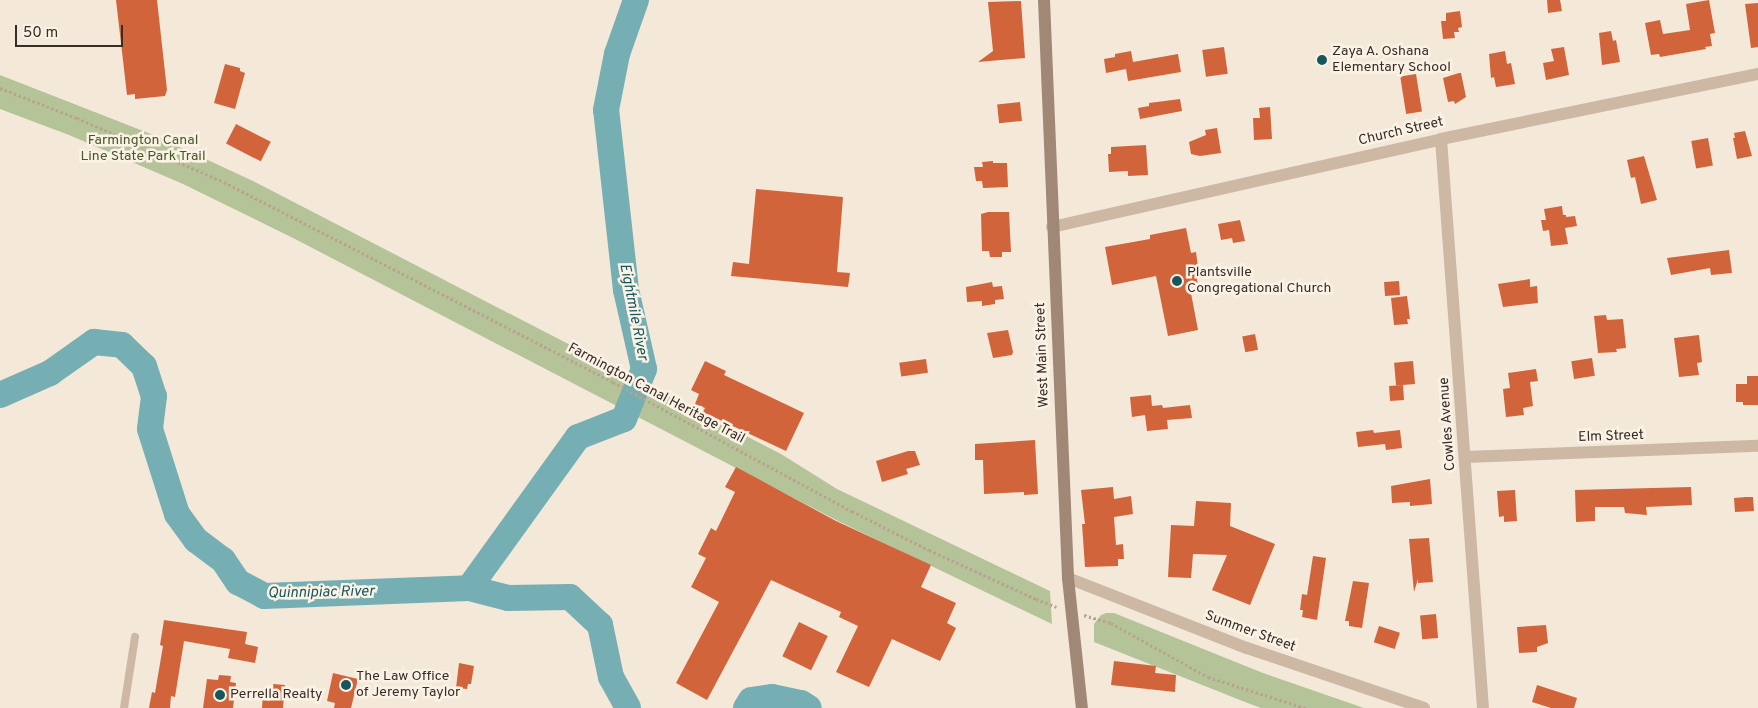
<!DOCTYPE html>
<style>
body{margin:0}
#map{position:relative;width:1758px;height:708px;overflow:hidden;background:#f4e8d9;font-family:Overpass,sans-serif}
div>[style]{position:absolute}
.green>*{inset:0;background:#b4c498}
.river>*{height:26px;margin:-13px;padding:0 13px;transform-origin:13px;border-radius:13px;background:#76afb3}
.building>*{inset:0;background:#d1643b;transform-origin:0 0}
.path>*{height:2.5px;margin-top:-1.25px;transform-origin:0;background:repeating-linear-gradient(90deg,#b9a28e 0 2.5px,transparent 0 5px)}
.lane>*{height:8px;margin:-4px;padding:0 4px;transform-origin:4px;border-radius:4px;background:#cdb8a4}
.street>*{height:12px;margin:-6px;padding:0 6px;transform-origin:6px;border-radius:6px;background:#cdb8a4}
.secondary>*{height:12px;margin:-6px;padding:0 6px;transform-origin:6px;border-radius:6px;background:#a18775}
.dots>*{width:14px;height:14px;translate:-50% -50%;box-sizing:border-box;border:2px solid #fbf2e6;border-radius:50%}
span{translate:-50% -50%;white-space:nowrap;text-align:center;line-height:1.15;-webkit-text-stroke:5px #fbf2e6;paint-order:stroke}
.poi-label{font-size:14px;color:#382c27}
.left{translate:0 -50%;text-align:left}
.street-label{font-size:14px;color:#382c27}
.park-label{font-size:14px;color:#455828}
.water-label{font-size:15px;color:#18565d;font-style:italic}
.scale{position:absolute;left:15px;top:25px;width:108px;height:22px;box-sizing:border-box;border:2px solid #382c27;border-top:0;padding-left:6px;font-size:15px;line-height:18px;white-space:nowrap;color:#382c27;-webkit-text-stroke:4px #fbf2e6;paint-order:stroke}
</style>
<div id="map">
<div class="green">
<div style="clip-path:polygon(0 75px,156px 136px,253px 181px,781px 454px,837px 489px,1050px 591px,1052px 624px,838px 521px,295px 239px,183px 184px,69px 135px,0 109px)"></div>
<div style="clip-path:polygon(1106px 613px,1114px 613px,1263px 673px,1364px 708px,1261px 708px,1245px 702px,1094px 642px,1094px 624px,1101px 615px)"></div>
</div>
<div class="river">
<div style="left:0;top:395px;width:55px;rotate:-23.7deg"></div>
<div style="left:50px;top:373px;width:54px;rotate:-35.2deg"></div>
<div style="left:94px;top:342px;width:28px;rotate:6deg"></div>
<div style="left:122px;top:345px;width:30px;rotate:44deg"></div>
<div style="left:144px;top:366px;width:32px;rotate:72deg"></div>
<div style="left:154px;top:396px;width:33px;rotate:97deg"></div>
<div style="left:150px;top:429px;width:89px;rotate:72.4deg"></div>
<div style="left:177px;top:514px;width:32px;rotate:54deg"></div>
<div style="left:196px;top:540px;width:34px;rotate:37deg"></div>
<div style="left:223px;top:560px;width:27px;rotate:56deg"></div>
<div style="left:238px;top:582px;width:30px;rotate:28deg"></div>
<div style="left:264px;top:596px;width:205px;rotate:-2.2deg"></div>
<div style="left:469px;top:588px;width:40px;rotate:14.4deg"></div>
<div style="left:508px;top:598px;width:62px;rotate:-0.9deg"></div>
<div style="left:570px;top:597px;width:41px;rotate:43deg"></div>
<div style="left:600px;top:625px;width:53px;rotate:78.1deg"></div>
<div style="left:611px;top:677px;width:35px;rotate:61deg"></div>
<div style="left:469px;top:588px;width:186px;rotate:-54.2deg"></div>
<div style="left:578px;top:437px;width:49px;rotate:-21.4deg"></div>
<div style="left:624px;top:419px;width:54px;rotate:-68.2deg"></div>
<div style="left:644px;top:369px;width:81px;rotate:-102.8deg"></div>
<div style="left:626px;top:290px;width:181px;rotate:-96.3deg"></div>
<div style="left:606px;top:110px;width:57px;rotate:-78.9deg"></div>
<div style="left:617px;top:54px;width:57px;rotate:-70.6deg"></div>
<div style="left:746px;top:708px;width:9px;rotate:-58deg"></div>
<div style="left:751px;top:700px;width:21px;rotate:-8deg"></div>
<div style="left:772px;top:697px;width:30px;rotate:12deg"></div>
<div style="left:801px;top:703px;width:9px;rotate:32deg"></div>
</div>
<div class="building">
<div style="clip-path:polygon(116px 0,157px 0,167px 90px,165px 96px,135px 99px,135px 94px,127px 95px)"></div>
<div style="clip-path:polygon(1547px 0,1560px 0,1562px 11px,1548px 13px)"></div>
<div style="clip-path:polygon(1709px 0,1715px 33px,1710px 34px,1712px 46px,1705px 47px,1706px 49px,1660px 57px,1659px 54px,1651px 55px,1645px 23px,1660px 20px,1663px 34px,1690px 30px,1686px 4px)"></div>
<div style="clip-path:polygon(1021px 1px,1025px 58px,978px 62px,993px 51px,988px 2px)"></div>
<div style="clip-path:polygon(1758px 3px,1758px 47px,1751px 48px,1745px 4px)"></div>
<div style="clip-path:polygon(1460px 11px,1462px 27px,1458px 28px,1459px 32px,1454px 32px,1455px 38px,1443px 39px,1441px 21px,1446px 21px,1446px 13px)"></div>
<div style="clip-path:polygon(1611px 31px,1613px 41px,1616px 40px,1620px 62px,1602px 65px,1599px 33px)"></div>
<div style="left:1224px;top:47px;width:27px;height:22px;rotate:82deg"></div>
<div style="clip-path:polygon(1564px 47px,1569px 75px,1546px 80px,1543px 63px,1554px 61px,1551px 49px)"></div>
<div style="clip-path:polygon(1131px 51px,1133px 62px,1178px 54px,1181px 72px,1128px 81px,1126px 69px,1106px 73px,1104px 59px,1115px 57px,1115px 54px)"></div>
<div style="clip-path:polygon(1505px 51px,1507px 64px,1511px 63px,1515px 84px,1496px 87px,1494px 77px,1491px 78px,1489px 54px)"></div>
<div style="clip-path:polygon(225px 64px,240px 68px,240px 71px,245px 73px,235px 109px,214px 103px)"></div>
<div style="clip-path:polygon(1459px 73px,1461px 73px,1466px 97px,1455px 104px,1454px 101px,1448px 102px,1443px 78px)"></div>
<div style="left:1416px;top:74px;width:38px;height:16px;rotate:81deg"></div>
<div style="clip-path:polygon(1180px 99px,1182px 111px,1140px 119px,1138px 108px,1149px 106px,1149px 103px)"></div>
<div style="left:1020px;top:102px;width:19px;height:23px;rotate:84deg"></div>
<div style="clip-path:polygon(1270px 107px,1272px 139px,1254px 140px,1253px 118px,1260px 118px,1259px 108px)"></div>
<div style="left:236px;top:124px;width:39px;height:22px;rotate:27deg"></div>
<div style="clip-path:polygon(1217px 128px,1221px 153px,1200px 156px,1191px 154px,1189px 142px,1206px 135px,1205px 130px)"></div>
<div style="clip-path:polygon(1745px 131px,1752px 156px,1737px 159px,1733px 138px,1735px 138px,1734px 133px)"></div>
<div style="left:1708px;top:138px;width:28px;height:17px;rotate:80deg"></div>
<div style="clip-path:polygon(1146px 145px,1148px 175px,1128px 176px,1128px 171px,1109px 172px,1108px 154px,1111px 154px,1111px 147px)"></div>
<div style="clip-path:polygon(1644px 156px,1657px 200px,1641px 204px,1635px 177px,1631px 178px,1627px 160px)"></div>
<div style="clip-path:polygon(993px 161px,993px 163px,1007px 163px,1008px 187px,983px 188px,982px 181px,976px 181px,974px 167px,983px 167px,982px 162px)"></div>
<div style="clip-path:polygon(756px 189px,843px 197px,837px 272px,850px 273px,848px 287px,731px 276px,733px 262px,749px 264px)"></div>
<div style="clip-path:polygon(1562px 206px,1563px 215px,1566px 215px,1566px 217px,1575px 216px,1577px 226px,1565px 228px,1568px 244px,1551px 246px,1549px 230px,1543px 231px,1541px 220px,1546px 220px,1544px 209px)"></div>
<div style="clip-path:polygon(988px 212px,1009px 212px,1011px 252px,1002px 252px,1002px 257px,990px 257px,989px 251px,982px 251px,981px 214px)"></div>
<div style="clip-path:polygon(1240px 220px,1245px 241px,1233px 243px,1232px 238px,1221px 240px,1218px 224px)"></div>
<div style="clip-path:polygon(1186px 228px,1191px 253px,1196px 252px,1198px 267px,1195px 267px,1198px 286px,1190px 288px,1198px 330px,1168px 336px,1156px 276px,1112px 285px,1105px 247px,1150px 239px,1150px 235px)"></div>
<div style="clip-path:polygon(1729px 250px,1732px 273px,1711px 275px,1710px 268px,1671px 275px,1667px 258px)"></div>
<div style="clip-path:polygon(1530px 279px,1530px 287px,1537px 286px,1538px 303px,1503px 307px,1498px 284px)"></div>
<div style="left:1399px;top:281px;width:14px;height:15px;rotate:86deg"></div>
<div style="clip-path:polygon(992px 282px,993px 287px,1002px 286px,1004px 299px,995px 300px,995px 304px,982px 306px,982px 301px,967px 302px,966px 287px)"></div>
<div style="clip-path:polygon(1407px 296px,1410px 319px,1407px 319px,1408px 324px,1394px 325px,1391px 298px)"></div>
<div style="clip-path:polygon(1606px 315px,1607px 320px,1623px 319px,1626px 348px,1616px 349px,1617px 352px,1598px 353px,1594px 316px)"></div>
<div style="clip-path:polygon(1008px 330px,1013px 352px,1012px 355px,993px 358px,987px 333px)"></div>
<div style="left:1255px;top:334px;width:16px;height:13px;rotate:79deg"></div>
<div style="clip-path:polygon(1699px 335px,1702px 362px,1697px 363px,1699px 375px,1679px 377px,1674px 338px)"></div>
<div style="left:1592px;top:358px;width:18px;height:21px;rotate:81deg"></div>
<div style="left:926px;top:359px;width:14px;height:27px;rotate:82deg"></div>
<div style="clip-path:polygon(705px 361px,726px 371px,724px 375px,804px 413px,786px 451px,703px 412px,705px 408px,695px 404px,699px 394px,691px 390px)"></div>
<div style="left:1413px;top:361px;width:23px;height:19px;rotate:85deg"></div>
<div style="clip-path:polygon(1536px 369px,1538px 381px,1530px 382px,1533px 406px,1523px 408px,1524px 415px,1506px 417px,1503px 389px,1510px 388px,1508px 373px)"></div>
<div style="clip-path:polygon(1747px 376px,1758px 376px,1758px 405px,1743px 405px,1743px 402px,1736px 402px,1736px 384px,1747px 384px)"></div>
<div style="left:1403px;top:385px;width:15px;height:14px;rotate:86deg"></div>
<div style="clip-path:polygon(1151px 395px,1152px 406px,1162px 405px,1163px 408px,1190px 405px,1192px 418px,1167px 420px,1168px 429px,1147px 431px,1145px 415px,1132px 417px,1130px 397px)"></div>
<div style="clip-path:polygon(1373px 430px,1374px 433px,1400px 430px,1402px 448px,1386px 450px,1385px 444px,1358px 447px,1356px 432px)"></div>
<div style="clip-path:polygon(1035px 440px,1038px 494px,1024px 495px,1024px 492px,984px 494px,983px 460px,975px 460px,975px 444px)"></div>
<div style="clip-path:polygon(908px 451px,915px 451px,920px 465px,906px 469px,908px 474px,882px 482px,876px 461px)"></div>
<div style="clip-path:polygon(736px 467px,836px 521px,931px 565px,921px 587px,956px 603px,947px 623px,956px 628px,940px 661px,892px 639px,869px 687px,836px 672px,858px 626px,839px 617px,841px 612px,771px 580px,707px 700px,676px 683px,719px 602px,691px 587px,706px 558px,698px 554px,711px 528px,716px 531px,735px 492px,725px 487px)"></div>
<div style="clip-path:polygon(1430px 479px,1432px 504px,1410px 506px,1410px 502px,1392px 503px,1391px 486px)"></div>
<div style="clip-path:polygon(1113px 487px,1114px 499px,1131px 496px,1133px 514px,1114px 517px,1116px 545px,1123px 544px,1124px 559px,1118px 559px,1118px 566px,1085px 567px,1082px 524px,1085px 524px,1081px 490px)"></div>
<div style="clip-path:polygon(1691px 487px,1692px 505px,1646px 507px,1647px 515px,1625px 513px,1624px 507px,1595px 507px,1595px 521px,1576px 522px,1575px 490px)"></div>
<div style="clip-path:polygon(1515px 490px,1517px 521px,1504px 522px,1504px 516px,1499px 517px,1497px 491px)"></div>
<div style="clip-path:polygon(1746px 497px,1753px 497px,1754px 511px,1735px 512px,1734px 498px)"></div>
<div style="clip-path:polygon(1196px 501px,1231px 503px,1230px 526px,1275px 544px,1250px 605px,1212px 590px,1227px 555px,1193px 554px,1191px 578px,1168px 577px,1171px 525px,1194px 526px)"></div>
<div style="clip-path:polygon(1429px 538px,1433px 582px,1418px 583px,1418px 579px,1414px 592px,1409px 539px)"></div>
<div style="clip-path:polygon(1313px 556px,1326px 558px,1317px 620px,1302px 617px,1303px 610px,1300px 610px,1302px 594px,1307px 595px)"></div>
<div style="clip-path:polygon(1353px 581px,1369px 583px,1362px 628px,1349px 626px,1349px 621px,1345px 621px)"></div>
<div style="left:1436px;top:614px;width:24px;height:16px;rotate:85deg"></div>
<div style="clip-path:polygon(164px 620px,247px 632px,245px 644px,258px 647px,255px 663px,228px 658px,230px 649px,184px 641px,175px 697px,171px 696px,170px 708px,149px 708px,152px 692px,155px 693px,163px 646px,160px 645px)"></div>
<div style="left:799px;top:622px;width:32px;height:38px;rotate:26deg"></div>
<div style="clip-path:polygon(1546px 625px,1548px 643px,1537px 647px,1537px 652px,1519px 653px,1517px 627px)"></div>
<div style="left:1379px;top:626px;width:22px;height:17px;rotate:18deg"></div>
<div style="clip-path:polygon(1114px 661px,1156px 666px,1155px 673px,1176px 675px,1175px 692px,1111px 685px)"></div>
<div style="clip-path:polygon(459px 663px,474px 666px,471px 684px,468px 684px,467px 689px,456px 688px)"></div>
<div style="clip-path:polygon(333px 673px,358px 679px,351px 708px,334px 708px,335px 703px,327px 701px)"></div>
<div style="clip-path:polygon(219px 675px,231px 676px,230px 682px,236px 683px,233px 708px,203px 708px,207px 679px,218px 680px)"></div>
<div style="clip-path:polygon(273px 684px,285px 685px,283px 708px,262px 708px,263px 694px,272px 695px)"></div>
<div style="clip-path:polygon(1537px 685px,1577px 698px,1574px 708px,1551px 708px,1532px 702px)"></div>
</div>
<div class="path">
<div style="left:0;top:88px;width:83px;rotate:21.3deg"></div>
<div style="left:77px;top:118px;width:160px;rotate:23.5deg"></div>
<div style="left:224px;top:182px;width:437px;rotate:27.2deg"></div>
<div style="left:613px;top:382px;width:272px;rotate:28.4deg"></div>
<div style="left:852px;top:511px;width:86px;rotate:26.9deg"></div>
<div style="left:929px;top:550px;width:118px;rotate:24.6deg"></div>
<div style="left:1036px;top:599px;width:22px;rotate:21deg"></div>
<div style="left:1084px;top:615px;width:28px;rotate:17deg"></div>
<div style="left:1111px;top:623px;width:111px;rotate:29.1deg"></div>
<div style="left:1208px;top:677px;width:103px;rotate:17.6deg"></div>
</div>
<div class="lane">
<div style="left:124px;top:708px;width:72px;rotate:-81.2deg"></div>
</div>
<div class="street">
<div style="left:1441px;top:139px;width:571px;rotate:85.78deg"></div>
<div style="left:1052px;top:227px;width:399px;rotate:-12.7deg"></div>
<div style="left:1441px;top:139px;width:324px;rotate:-11.6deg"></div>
<div style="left:1465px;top:457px;width:293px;rotate:-2.2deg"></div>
<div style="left:1068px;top:578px;width:192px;rotate:21.4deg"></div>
<div style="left:1247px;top:648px;width:187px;rotate:18.7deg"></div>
</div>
<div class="secondary">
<div style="left:1044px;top:0;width:578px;rotate:87.62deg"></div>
<div style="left:1068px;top:578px;width:131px;rotate:83.9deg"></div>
</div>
<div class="dots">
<div style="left:1322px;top:60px;background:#18565d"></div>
<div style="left:1177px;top:281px;background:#18565d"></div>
<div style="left:346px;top:685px;background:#18565d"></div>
<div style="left:220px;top:695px;background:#18565d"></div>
</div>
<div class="poi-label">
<span class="left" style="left:1332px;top:60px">Zaya A. Oshana<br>Elementary School</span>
<span class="left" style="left:1187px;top:281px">Plantsville<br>Congregational Church</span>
<span class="left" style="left:356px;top:685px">The Law Office<br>of Jeremy Taylor</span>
<span class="left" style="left:230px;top:695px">Perrella Realty</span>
</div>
<div class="street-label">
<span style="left:1401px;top:132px;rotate:-13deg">Church Street</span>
<span style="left:1043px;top:355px;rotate:-92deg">West Main Street</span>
<span style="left:656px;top:394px;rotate:28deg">Farmington Canal Heritage Trail</span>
<span style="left:1448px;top:424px;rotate:-94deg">Cowles Avenue</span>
<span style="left:1611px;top:437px;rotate:-2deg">Elm Street</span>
<span style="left:1250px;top:632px;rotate:20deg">Summer Street</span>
</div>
<div class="park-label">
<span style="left:143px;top:149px">Farmington Canal<br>Line State Park Trail</span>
</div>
<div class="water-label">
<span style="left:633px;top:312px;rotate:79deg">Eightmile River</span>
<span style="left:321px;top:593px;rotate:-1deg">Quinnipiac River</span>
</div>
<div class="scale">50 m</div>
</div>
